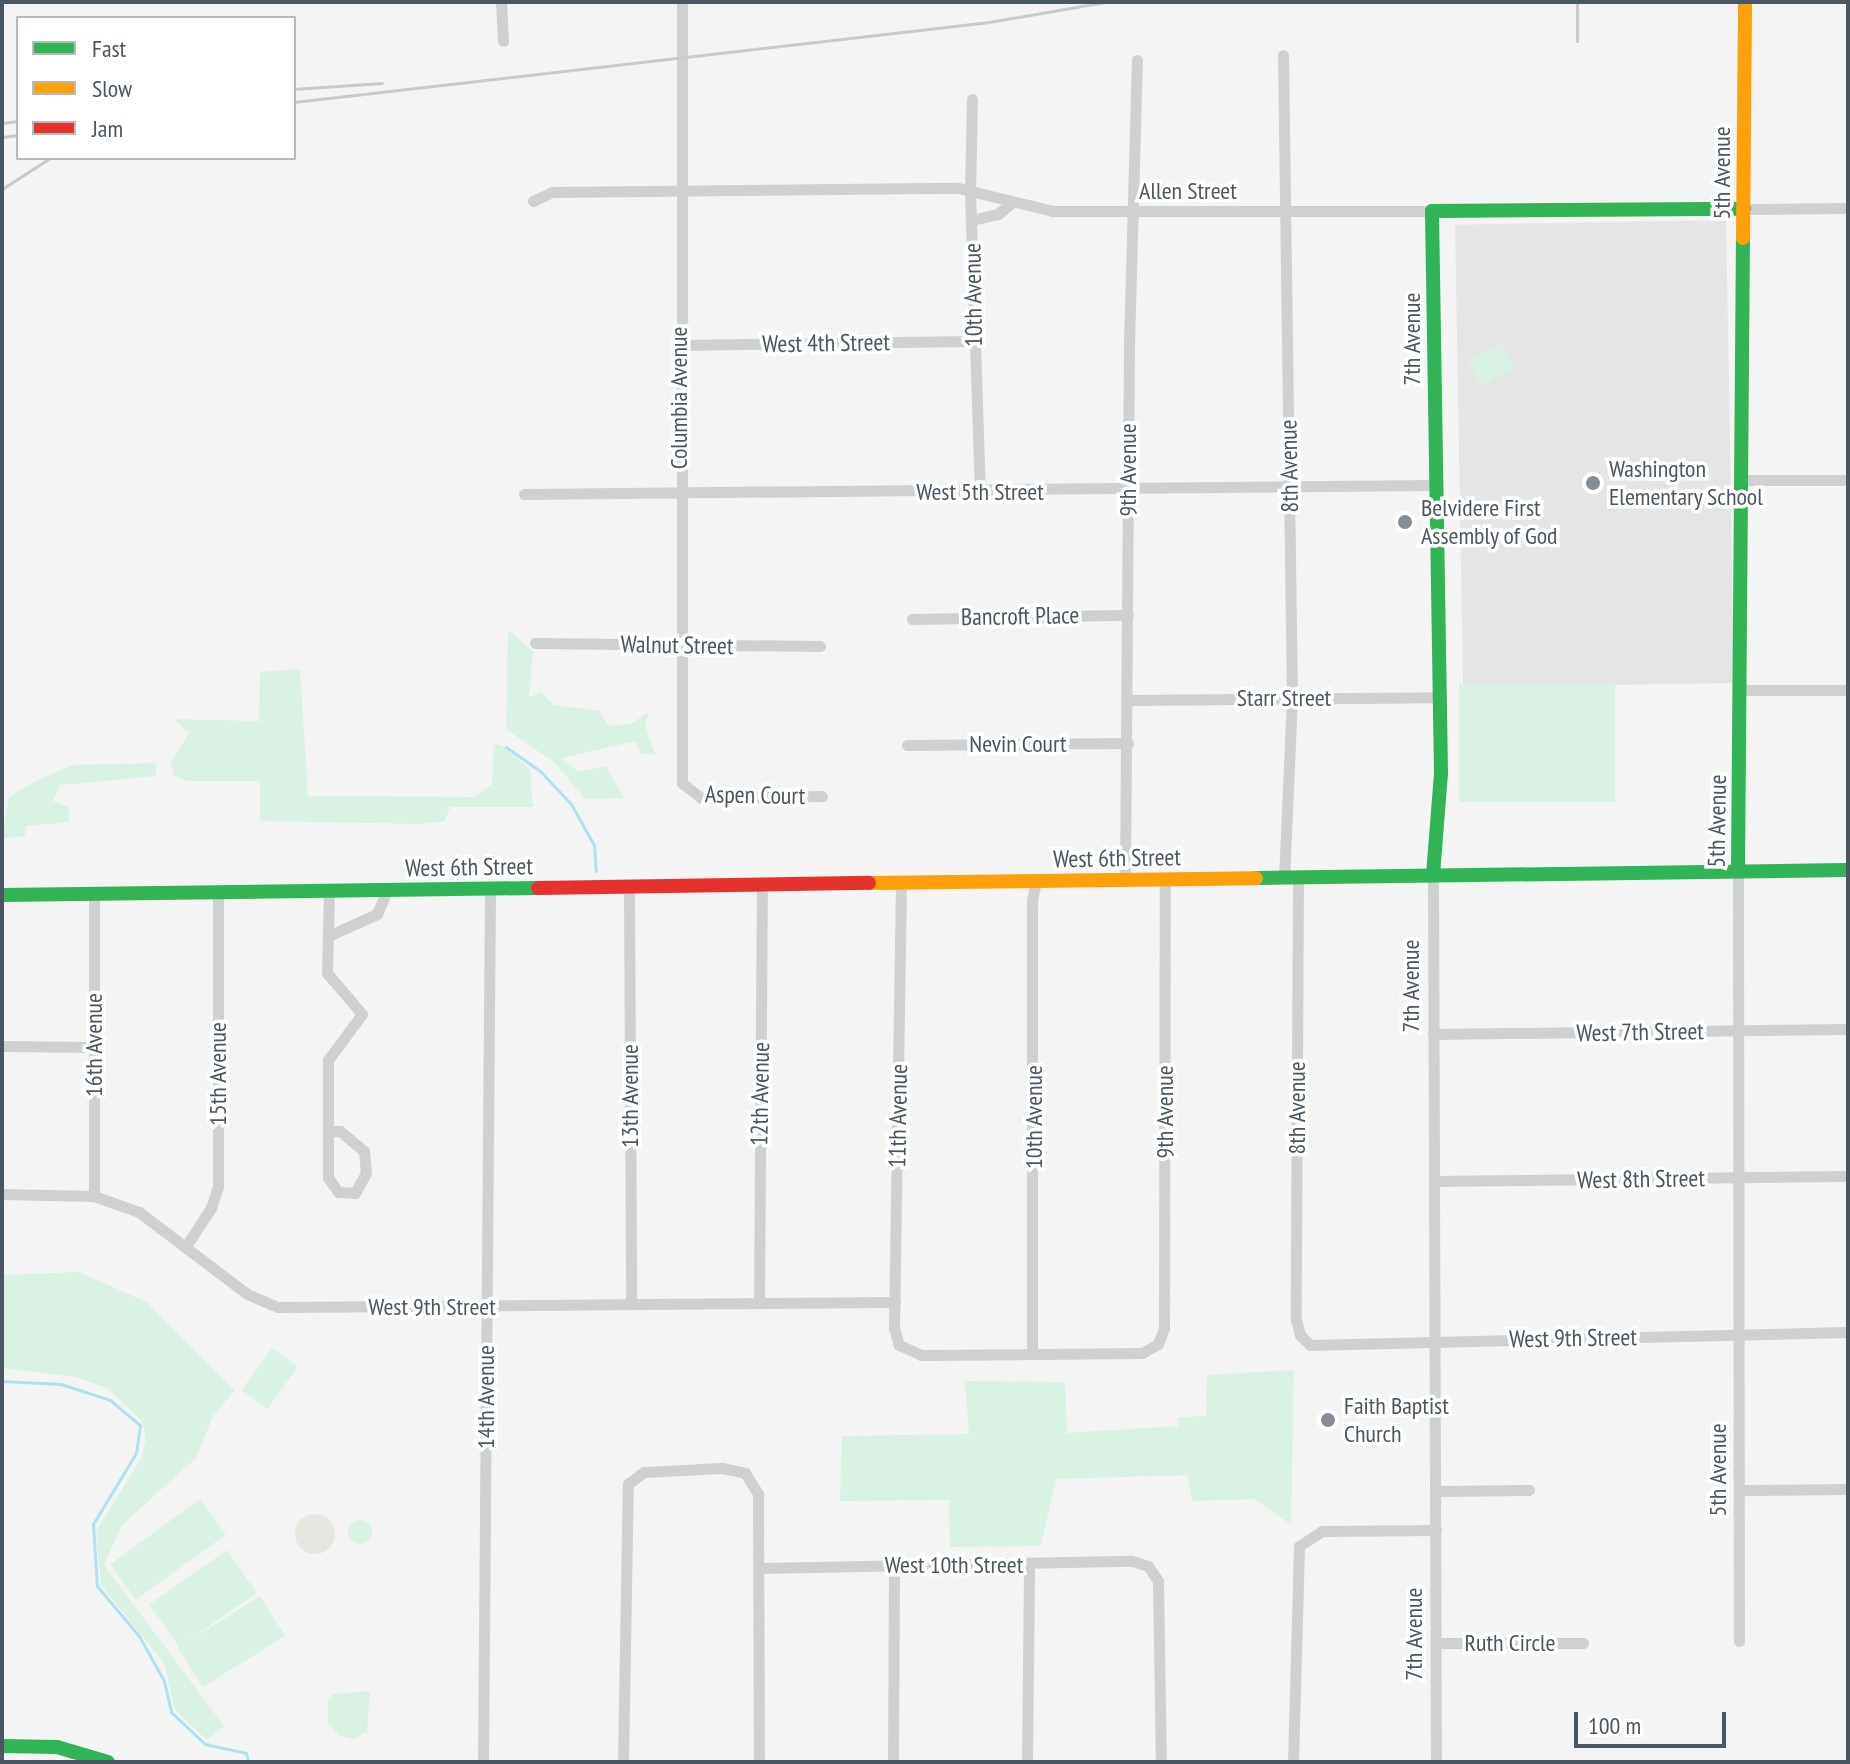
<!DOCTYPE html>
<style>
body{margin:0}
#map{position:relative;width:1850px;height:1764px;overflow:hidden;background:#f4f4f4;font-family:"PT Sans Narrow",sans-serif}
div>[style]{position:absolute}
.education>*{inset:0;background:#e6e5e6;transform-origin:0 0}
.green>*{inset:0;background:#d9f2e3;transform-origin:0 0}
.round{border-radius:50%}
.sand>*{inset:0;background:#e7e6e1}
.stream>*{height:3px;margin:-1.5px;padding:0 1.5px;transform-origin:1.5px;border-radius:1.5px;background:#aee2f0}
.street>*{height:11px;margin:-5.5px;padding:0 5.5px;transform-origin:5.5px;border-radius:5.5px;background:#ced0d2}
.fast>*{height:14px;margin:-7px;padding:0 7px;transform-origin:7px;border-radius:7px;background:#30b455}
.slow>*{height:14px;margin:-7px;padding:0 7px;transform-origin:7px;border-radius:7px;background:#ff9f0a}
.jam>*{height:14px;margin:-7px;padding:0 7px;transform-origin:7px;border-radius:7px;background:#e5322d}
.rail>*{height:3px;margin:-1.5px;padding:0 1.5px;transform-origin:1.5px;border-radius:1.5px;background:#c9cacc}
.dots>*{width:22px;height:22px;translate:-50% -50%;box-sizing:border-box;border:4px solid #fff;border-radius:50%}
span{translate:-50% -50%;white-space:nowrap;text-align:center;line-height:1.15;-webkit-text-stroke:7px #fff;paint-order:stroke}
.street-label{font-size:24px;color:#4a5661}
.poi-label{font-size:24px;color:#4a5661}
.left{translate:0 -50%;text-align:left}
.frame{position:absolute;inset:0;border:4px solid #4a5661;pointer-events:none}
.legend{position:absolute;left:16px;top:16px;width:280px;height:144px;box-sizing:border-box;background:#fff;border:2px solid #b7bbc0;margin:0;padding:10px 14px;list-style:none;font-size:24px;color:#4a5661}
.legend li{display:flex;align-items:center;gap:16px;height:40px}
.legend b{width:40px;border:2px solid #b7bbc0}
.scale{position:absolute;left:1574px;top:1712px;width:152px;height:36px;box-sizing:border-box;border:4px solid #4a5661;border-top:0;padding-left:10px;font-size:24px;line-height:28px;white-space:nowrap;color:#4a5661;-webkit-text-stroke:6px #fff;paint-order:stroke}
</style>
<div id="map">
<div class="education">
<div style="left:1726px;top:220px;width:463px;height:271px;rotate:89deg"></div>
</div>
<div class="green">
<div style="left:1501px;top:343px;width:29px;height:37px;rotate:63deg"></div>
<div style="clip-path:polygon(508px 630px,533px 651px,529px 698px,541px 692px,554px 705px,599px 711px,609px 726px,630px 724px,649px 712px,645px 724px,655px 755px,641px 753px,635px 741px,562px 758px,578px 772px,606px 766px,624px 798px,585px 799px,554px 762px,506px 729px)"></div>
<div style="clip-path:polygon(300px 669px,308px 796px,474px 797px,492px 784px,494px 743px,506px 747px,530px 770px,533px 807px,450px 807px,445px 821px,421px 824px,260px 821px,260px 781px,188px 781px,173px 775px,171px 762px,189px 733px,173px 719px,259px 721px,260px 672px)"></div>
<div style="left:1459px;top:684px;width:156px;height:118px"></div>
<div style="clip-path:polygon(156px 763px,156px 776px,60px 785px,53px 801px,69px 807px,69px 822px,26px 826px,25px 836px,2px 839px,9px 797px,38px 780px,73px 765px)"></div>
<div style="clip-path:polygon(79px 1272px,147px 1302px,235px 1390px,213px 1416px,196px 1458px,122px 1525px,104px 1565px,224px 1726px,207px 1740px,175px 1710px,164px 1663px,101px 1585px,96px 1531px,141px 1459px,146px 1440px,142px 1421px,107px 1388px,75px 1377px,2px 1368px,2px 1275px)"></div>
<div style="left:272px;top:1348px;width:32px;height:52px;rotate:36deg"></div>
<div style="clip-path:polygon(1294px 1370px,1291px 1525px,1255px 1499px,1192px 1501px,1188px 1475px,1056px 1479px,1041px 1546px,950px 1547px,949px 1500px,840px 1501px,842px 1436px,969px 1434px,965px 1381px,1065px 1382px,1067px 1433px,1178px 1426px,1179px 1417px,1206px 1416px,1207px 1375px)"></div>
<div style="left:200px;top:1499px;width:44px;height:111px;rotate:54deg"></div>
<div class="round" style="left:348px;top:1520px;width:24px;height:24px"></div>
<div style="left:227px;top:1550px;width:52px;height:95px;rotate:55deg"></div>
<div style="left:260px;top:1596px;width:47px;height:97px;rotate:58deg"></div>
<div style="clip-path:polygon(370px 1691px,367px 1732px,353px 1739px,339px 1736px,328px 1724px,328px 1700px,333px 1694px)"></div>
</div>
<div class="sand">
<div class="round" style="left:295px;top:1514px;width:40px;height:40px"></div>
</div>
<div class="stream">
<div style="left:506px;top:747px;width:42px;rotate:35.2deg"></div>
<div style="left:540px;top:771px;width:45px;rotate:46.8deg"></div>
<div style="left:571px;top:804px;width:47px;rotate:60.7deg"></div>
<div style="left:594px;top:845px;width:26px;rotate:86deg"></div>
<div style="left:2px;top:1381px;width:59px;rotate:2.9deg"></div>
<div style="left:61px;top:1384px;width:52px;rotate:18.1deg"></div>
<div style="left:110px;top:1400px;width:39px;rotate:40deg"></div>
<div style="left:140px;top:1425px;width:28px;rotate:98deg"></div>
<div style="left:136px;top:1453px;width:83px;rotate:121.2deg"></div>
<div style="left:93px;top:1524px;width:62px;rotate:86.3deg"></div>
<div style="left:97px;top:1586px;width:65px;rotate:50deg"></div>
<div style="left:139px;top:1636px;width:51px;rotate:60.9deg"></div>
<div style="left:164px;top:1681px;width:32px;rotate:77deg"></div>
<div style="left:171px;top:1712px;width:47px;rotate:43.3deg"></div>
<div style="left:205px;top:1744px;width:42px;rotate:12.4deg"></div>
<div style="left:246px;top:1753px;width:9px;rotate:77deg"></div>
</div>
<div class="street">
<div style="left:501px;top:2px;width:39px;rotate:87deg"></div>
<div style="left:682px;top:2px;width:781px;rotate:90deg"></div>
<div style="left:682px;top:783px;width:24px;rotate:38deg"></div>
<div style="left:701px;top:798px;width:121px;rotate:-0.9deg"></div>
<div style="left:1283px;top:55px;width:642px;rotate:89.2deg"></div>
<div style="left:1292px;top:697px;width:181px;rotate:92.5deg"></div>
<div style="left:972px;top:99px;width:93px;rotate:91.2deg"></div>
<div style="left:970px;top:192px;width:300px;rotate:88.1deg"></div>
<div style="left:533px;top:201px;width:21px;rotate:-25deg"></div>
<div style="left:552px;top:192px;width:406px;rotate:-0.6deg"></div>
<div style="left:958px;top:188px;width:98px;rotate:13.6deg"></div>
<div style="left:1053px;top:211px;width:379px"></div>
<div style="left:1744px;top:209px;width:104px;rotate:-0.6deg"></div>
<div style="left:972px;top:220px;width:27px;rotate:-13deg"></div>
<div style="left:998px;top:214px;width:16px;rotate:-40deg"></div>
<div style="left:679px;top:345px;width:294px;rotate:-0.8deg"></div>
<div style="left:1743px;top:480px;width:105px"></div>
<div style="left:524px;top:494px;width:912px;rotate:-0.57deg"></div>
<div style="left:912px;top:619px;width:216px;rotate:-1.1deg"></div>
<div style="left:535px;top:643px;width:285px;rotate:0.6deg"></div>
<div style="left:1741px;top:690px;width:107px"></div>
<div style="left:1128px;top:700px;width:313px;rotate:-0.5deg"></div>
<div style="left:907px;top:745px;width:221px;rotate:-0.5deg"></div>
<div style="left:1738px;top:870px;width:771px;rotate:89.93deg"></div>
<div style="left:1433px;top:875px;width:887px;rotate:89.81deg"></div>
<div style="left:1298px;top:877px;width:442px;rotate:90.3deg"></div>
<div style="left:1296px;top:1319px;width:16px;rotate:76deg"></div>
<div style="left:1300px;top:1335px;width:14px;rotate:45deg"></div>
<div style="left:1310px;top:1345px;width:538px;rotate:-1.38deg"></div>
<div style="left:1125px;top:879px;width:535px;rotate:-89.57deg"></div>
<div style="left:1129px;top:344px;width:284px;rotate:-88.4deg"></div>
<div style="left:901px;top:882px;width:446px;rotate:90.9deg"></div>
<div style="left:894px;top:1328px;width:18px;rotate:74deg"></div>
<div style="left:899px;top:1345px;width:24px;rotate:24deg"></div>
<div style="left:921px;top:1355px;width:221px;rotate:-0.5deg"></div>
<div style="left:1142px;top:1353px;width:18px;rotate:-29deg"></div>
<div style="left:1158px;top:1344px;width:17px;rotate:-69deg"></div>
<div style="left:1164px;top:1328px;width:450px;rotate:-89.9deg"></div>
<div style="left:629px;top:887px;width:417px;rotate:89.7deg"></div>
<div style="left:94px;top:894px;width:302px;rotate:90deg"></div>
<div style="left:328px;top:936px;width:54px;rotate:-24.2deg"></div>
<div style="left:377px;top:914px;width:26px;rotate:-67deg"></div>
<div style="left:1433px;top:1034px;width:415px;rotate:-0.7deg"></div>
<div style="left:3px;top:1046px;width:92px;rotate:0.6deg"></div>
<div style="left:328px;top:1131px;width:12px"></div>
<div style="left:340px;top:1131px;width:31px;rotate:40deg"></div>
<div style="left:364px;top:1151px;width:22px;rotate:85deg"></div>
<div style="left:366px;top:1173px;width:23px;rotate:119deg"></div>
<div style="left:355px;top:1193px;width:17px;rotate:-177deg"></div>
<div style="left:338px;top:1192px;width:18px;rotate:-124deg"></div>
<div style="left:328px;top:1177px;width:117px;rotate:-90deg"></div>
<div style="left:328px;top:1060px;width:57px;rotate:-53.5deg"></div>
<div style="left:362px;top:1014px;width:54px;rotate:-130.5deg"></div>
<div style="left:327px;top:973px;width:82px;rotate:-88.6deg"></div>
<div style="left:1434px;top:1181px;width:414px;rotate:-0.7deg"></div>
<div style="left:2px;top:1194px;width:92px;rotate:1.2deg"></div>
<div style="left:94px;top:1196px;width:48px;rotate:19.6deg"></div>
<div style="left:139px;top:1212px;width:136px;rotate:37.2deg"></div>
<div style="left:247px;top:1294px;width:34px;rotate:23deg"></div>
<div style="left:278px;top:1307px;width:617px;rotate:-0.46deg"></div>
<div style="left:186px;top:1246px;width:45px;rotate:-56.7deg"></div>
<div style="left:211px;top:1208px;width:22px;rotate:-72deg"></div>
<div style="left:218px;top:1187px;width:294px;rotate:-90deg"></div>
<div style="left:759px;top:1302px;width:417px;rotate:-89.6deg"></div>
<div style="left:1032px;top:1354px;width:454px;rotate:-90deg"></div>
<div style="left:1032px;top:900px;width:19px;rotate:-78deg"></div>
<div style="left:1741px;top:1490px;width:107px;rotate:-0.5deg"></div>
<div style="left:1436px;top:1491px;width:93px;rotate:-0.6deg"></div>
<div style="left:759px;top:1568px;width:373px;rotate:-1.1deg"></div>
<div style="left:1132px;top:1561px;width:17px;rotate:17deg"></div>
<div style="left:1148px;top:1566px;width:18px;rotate:56deg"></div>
<div style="left:1158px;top:1581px;width:181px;rotate:89.1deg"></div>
<div style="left:1437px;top:1643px;width:146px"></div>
<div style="left:483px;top:1762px;width:874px;rotate:-89.54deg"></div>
<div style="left:623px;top:1762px;width:278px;rotate:-89deg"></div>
<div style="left:628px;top:1484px;width:20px;rotate:-37deg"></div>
<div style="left:644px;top:1472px;width:78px;rotate:-2.9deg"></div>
<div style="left:722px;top:1468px;width:24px;rotate:12deg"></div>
<div style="left:745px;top:1473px;width:25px;rotate:58deg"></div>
<div style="left:758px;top:1494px;width:268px;rotate:89.8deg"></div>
<div style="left:893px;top:1762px;width:197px;rotate:-89.7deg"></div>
<div style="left:1027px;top:1762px;width:198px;rotate:-89.4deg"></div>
<div style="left:1293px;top:1762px;width:216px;rotate:-88.4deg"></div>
<div style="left:1299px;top:1546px;width:27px;rotate:-33deg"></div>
<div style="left:1322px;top:1531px;width:114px;rotate:-0.5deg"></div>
</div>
<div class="fast">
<div style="left:1738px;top:870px;width:632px;rotate:-89.55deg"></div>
<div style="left:1433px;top:875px;width:102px;rotate:-85.5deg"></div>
<div style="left:1441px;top:773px;width:562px;rotate:-90.92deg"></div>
<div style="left:1432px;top:211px;width:312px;rotate:-0.4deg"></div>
<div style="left:1256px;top:878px;width:592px;rotate:-0.77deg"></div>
<div style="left:2px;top:895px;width:536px;rotate:-0.75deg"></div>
<div style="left:2px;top:1746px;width:55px;rotate:1deg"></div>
<div style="left:57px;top:1747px;width:53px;rotate:16.4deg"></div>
</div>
<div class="slow">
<div style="left:1743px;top:238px;width:236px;rotate:-89.5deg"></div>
<div style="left:869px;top:883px;width:387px;rotate:-0.7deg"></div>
</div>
<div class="jam">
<div style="left:538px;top:888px;width:331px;rotate:-0.9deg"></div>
</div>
<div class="rail">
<div style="left:1577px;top:41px;width:39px;rotate:-90deg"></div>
<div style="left:294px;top:89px;width:88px;rotate:-3.9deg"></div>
<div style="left:294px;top:102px;width:700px;rotate:-6.57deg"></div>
<div style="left:989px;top:22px;width:118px;rotate:-9.8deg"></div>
<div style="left:2px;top:123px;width:16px;rotate:-7deg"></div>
<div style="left:2px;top:137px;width:16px;rotate:-7deg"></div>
<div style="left:2px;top:189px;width:57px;rotate:-32.9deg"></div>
</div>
<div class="dots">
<div style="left:1593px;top:483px;background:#868d94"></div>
<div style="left:1405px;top:522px;background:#868d94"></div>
<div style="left:1328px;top:1420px;background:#868d94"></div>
</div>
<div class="street-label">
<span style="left:1722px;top:173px;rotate:-90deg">5th Avenue</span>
<span style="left:1188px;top:191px">Allen Street</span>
<span style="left:973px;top:295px;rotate:-91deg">10th Avenue</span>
<span style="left:1412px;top:339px;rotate:-90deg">7th Avenue</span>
<span style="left:826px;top:343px;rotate:-1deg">West 4th Street</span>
<span style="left:679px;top:398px;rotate:-90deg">Columbia Avenue</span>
<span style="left:1289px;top:466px;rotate:-91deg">8th Avenue</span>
<span style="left:1128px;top:470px;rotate:-90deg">9th Avenue</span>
<span style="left:980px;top:492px">West 5th Street</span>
<span style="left:1020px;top:616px;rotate:-1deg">Bancroft Place</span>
<span style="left:677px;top:645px;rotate:1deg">Walnut Street</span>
<span style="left:1284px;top:698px">Starr Street</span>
<span style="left:1018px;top:744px">Nevin Court</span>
<span style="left:755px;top:795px;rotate:1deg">Aspen Court</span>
<span style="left:1717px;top:821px;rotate:-89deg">5th Avenue</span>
<span style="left:1117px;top:858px;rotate:-1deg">West 6th Street</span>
<span style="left:469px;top:867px;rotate:-1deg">West 6th Street</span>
<span style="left:1411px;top:986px;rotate:-90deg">7th Avenue</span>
<span style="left:1640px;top:1032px;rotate:-1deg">West 7th Street</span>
<span style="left:94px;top:1045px;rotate:-90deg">16th Avenue</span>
<span style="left:218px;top:1074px;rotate:-90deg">15th Avenue</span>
<span style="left:760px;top:1094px;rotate:-89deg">12th Avenue</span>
<span style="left:630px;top:1096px;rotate:-90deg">13th Avenue</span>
<span style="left:1297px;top:1108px;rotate:-90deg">8th Avenue</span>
<span style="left:1165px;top:1112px;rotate:-90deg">9th Avenue</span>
<span style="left:898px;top:1116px;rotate:-89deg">11th Avenue</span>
<span style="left:1034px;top:1117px;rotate:-90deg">10th Avenue</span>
<span style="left:1641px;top:1179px;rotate:-1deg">West 8th Street</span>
<span style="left:432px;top:1307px">West 9th Street</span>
<span style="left:1573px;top:1338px;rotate:-1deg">West 9th Street</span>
<span style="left:486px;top:1397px;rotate:-90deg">14th Avenue</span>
<span style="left:1718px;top:1470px;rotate:-90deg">5th Avenue</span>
<span style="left:954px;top:1565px">West 10th Street</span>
<span style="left:1414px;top:1634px;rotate:-90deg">7th Avenue</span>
<span style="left:1510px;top:1643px">Ruth Circle</span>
</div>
<div class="poi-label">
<span class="left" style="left:1609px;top:483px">Washington<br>Elementary School</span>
<span class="left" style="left:1421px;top:522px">Belvidere First<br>Assembly of God</span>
<span class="left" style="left:1344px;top:1420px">Faith Baptist<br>Church</span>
</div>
<div class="frame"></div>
<ul class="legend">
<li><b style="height:10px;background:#30b455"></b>Fast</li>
<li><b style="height:10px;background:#ff9f0a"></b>Slow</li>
<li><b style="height:10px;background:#e5322d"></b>Jam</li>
</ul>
<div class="scale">100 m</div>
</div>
